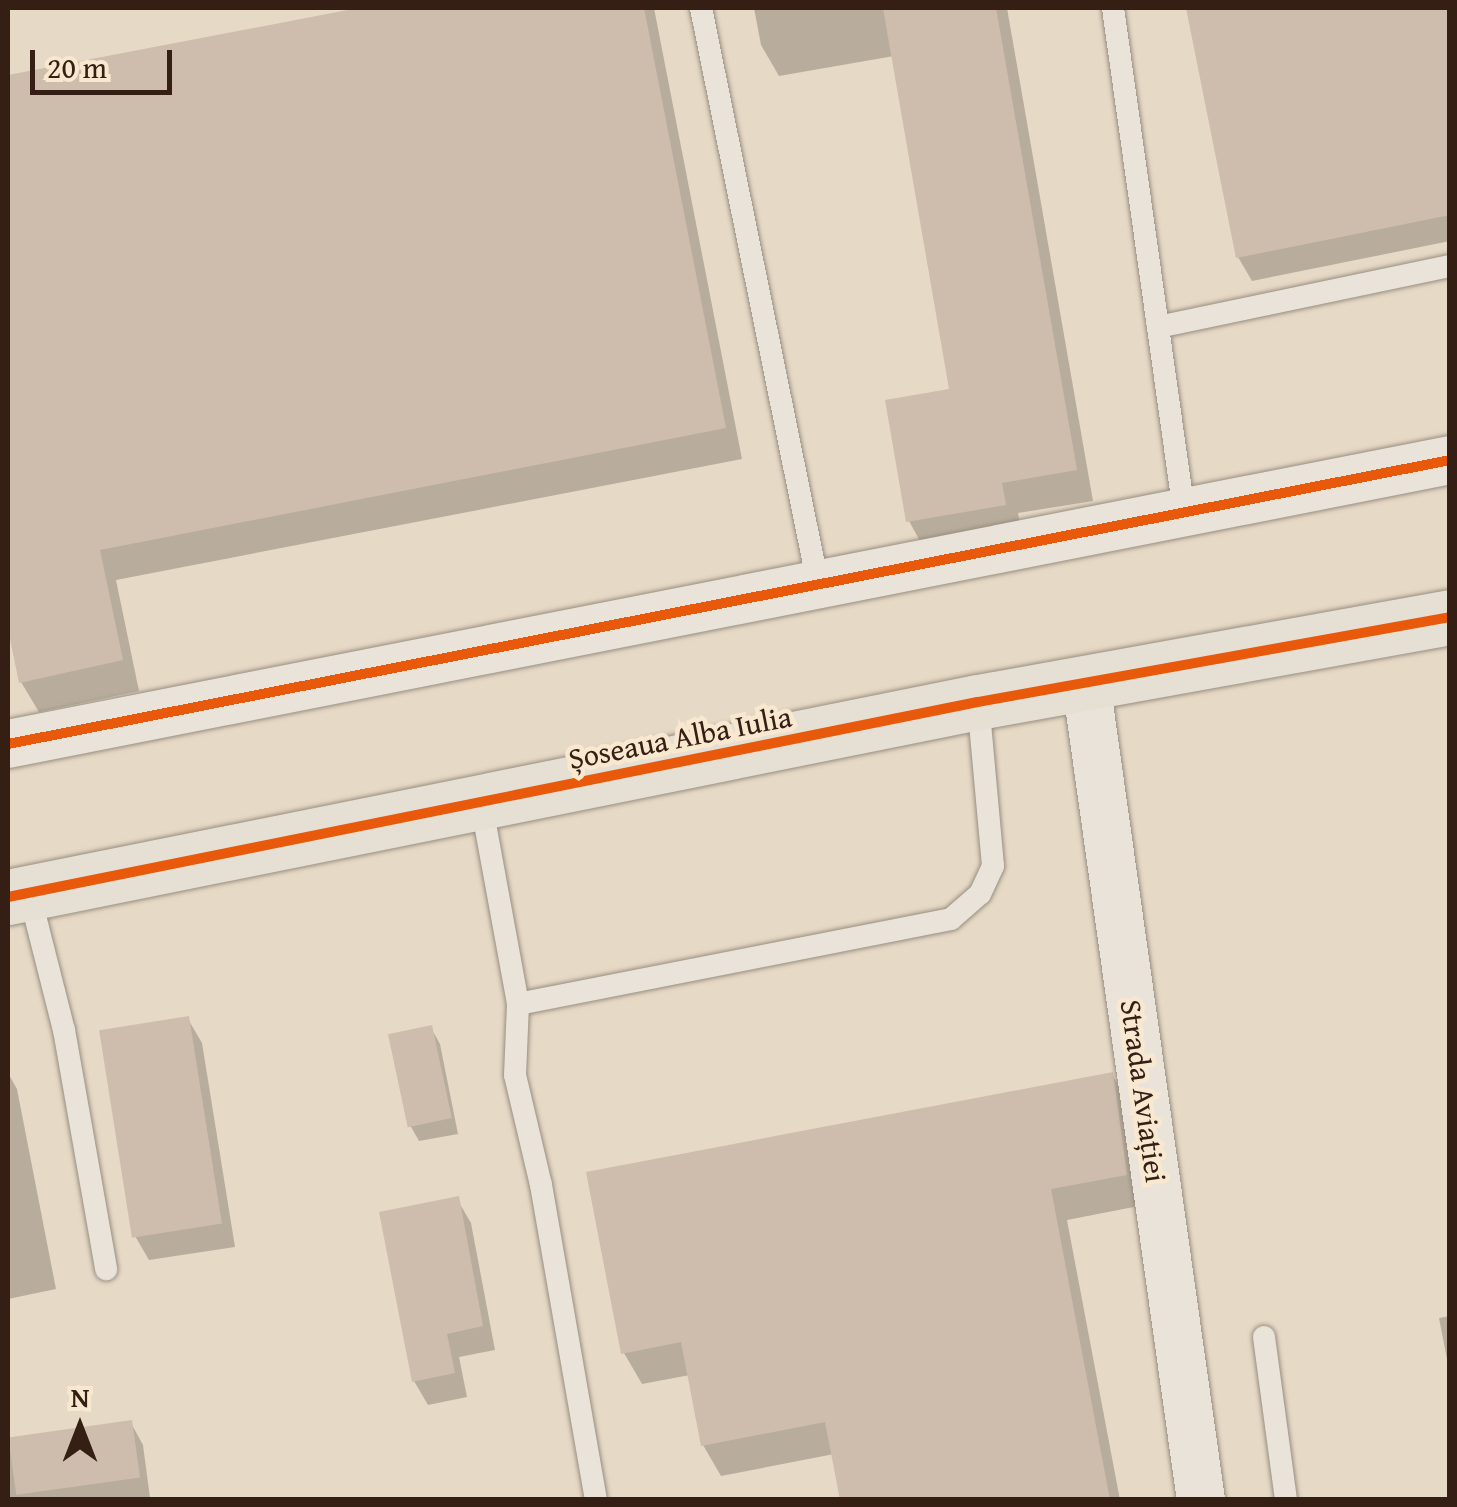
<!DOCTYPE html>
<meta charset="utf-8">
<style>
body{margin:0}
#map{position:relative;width:1457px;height:1507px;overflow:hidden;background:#e6d9c5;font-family:"Gentium Book Plus",serif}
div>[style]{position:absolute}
.shadow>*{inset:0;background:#0003}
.building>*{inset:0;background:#cebdad;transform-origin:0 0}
.roads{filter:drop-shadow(0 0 2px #988e81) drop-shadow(0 0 2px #988e81)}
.service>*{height:22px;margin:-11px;padding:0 11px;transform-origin:11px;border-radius:11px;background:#eae3d9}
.minor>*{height:48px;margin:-24px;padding:0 24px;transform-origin:24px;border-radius:24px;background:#eae3d9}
.primary>*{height:55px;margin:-27.5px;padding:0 27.5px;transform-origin:27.5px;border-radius:27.5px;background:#e6dfd3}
.cycleway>*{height:10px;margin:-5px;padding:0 5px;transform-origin:5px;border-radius:5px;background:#e8590c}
span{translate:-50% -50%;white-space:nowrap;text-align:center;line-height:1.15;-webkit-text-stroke:9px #f8e8d0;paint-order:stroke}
.street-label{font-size:30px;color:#351e14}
.frame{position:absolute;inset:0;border:10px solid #351e14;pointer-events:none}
.north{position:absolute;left:30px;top:1377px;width:100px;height:100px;-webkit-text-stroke:8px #f8e8d0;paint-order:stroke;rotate:0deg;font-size:28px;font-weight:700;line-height:40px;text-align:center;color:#351e14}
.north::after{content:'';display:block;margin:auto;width:35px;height:45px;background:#351e14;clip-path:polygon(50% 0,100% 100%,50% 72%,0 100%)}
.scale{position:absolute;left:30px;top:50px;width:142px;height:45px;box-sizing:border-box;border:5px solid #351e14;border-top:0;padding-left:12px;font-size:30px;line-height:35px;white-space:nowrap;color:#351e14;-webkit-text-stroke:8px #f8e8d0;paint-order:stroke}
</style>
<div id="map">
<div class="shadow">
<div style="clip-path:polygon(371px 8px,654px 8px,742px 459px,116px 580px,139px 691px,39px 712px,21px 682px,20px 622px,8px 557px,8px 78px)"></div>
<div style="clip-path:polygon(754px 8px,1007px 8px,1093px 501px,1018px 513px,1022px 536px,926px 552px,909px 521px,952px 391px,894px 56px,779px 76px,761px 45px)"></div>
<div style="clip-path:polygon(1188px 8px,1450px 8px,1450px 241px,1252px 281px,1238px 257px)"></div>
<div style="clip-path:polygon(188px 1019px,202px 1043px,235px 1247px,149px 1260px,135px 1236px)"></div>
<div style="clip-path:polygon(431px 1028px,440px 1044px,458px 1134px,419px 1141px,410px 1125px)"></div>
<div style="clip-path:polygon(8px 1073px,17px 1089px,56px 1289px,8px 1299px)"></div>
<div style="clip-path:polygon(1112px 1074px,1129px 1105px,1144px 1205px,1067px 1220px,1120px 1500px,842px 1500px,834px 1454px,721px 1476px,703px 1445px,690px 1375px,642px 1384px,624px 1353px)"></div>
<div style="clip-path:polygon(457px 1199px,471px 1223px,495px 1350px,459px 1357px,467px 1397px,428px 1405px,414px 1381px)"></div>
<div style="clip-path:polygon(1450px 1316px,1450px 1375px,1439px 1318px)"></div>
<div style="clip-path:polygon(131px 1423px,143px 1445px,150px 1498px,8px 1500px,8px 1439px)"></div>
</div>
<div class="building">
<div style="clip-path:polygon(358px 8px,644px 8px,726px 428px,100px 550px,123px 660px,19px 683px,8px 629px,8px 75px)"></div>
<div style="clip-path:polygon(883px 8px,996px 8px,1077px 470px,1002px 483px,1006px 505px,906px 522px,885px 400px,949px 389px)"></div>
<div style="clip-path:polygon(1186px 8px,1450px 8px,1450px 215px,1236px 258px)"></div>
<div style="left:189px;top:1016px;width:210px;height:91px;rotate:81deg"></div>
<div style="left:432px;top:1025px;width:95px;height:45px;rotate:78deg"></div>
<div style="clip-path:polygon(1113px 1072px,1127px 1175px,1051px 1189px,1110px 1500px,840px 1500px,825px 1422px,701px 1446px,681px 1342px,621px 1354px,586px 1172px)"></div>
<div style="clip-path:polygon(459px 1196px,483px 1326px,447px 1334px,455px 1373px,412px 1382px,379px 1212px)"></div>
<div style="left:132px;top:1420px;width:58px;height:125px;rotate:82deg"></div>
</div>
<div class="roads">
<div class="service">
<div style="left:701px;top:8px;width:588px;rotate:78.52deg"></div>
<div style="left:1113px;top:8px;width:509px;rotate:81.98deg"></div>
<div style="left:1158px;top:327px;width:298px;rotate:-11.8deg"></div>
<div style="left:481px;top:802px;width:205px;rotate:79.6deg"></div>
<div style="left:518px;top:1004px;width:71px;rotate:92.4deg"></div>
<div style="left:515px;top:1075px;width:113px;rotate:76.7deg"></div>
<div style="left:541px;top:1185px;width:320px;rotate:80.1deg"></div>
<div style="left:29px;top:892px;width:142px;rotate:75.8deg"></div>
<div style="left:64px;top:1030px;width:243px;rotate:80deg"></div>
<div style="left:518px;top:1004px;width:441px;rotate:-11.1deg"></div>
<div style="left:951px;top:919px;width:38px;rotate:-41deg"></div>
<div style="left:980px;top:894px;width:31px;rotate:-65deg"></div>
<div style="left:993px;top:866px;width:165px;rotate:-95.2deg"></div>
<div style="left:1264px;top:1337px;width:164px;rotate:82.3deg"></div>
</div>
<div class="minor">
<div style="left:1086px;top:683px;width:825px;rotate:81.99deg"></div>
<div style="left:8px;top:744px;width:1470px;rotate:-11.14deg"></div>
</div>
<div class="primary">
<div style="left:8px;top:897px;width:989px;rotate:-11.37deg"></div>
<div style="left:978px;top:702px;width:480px;rotate:-10.2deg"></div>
</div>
</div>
<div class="cycleway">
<div style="left:8px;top:744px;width:1470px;rotate:-11.14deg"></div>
<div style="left:8px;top:897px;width:989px;rotate:-11.37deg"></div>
<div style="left:978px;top:702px;width:480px;rotate:-10.2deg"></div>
</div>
<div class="street-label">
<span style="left:680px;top:737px;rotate:-11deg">Șoseaua Alba Iulia</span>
<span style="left:1144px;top:1091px;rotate:82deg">Strada Aviației</span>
</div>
<div class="frame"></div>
<div class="north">N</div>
<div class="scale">20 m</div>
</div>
